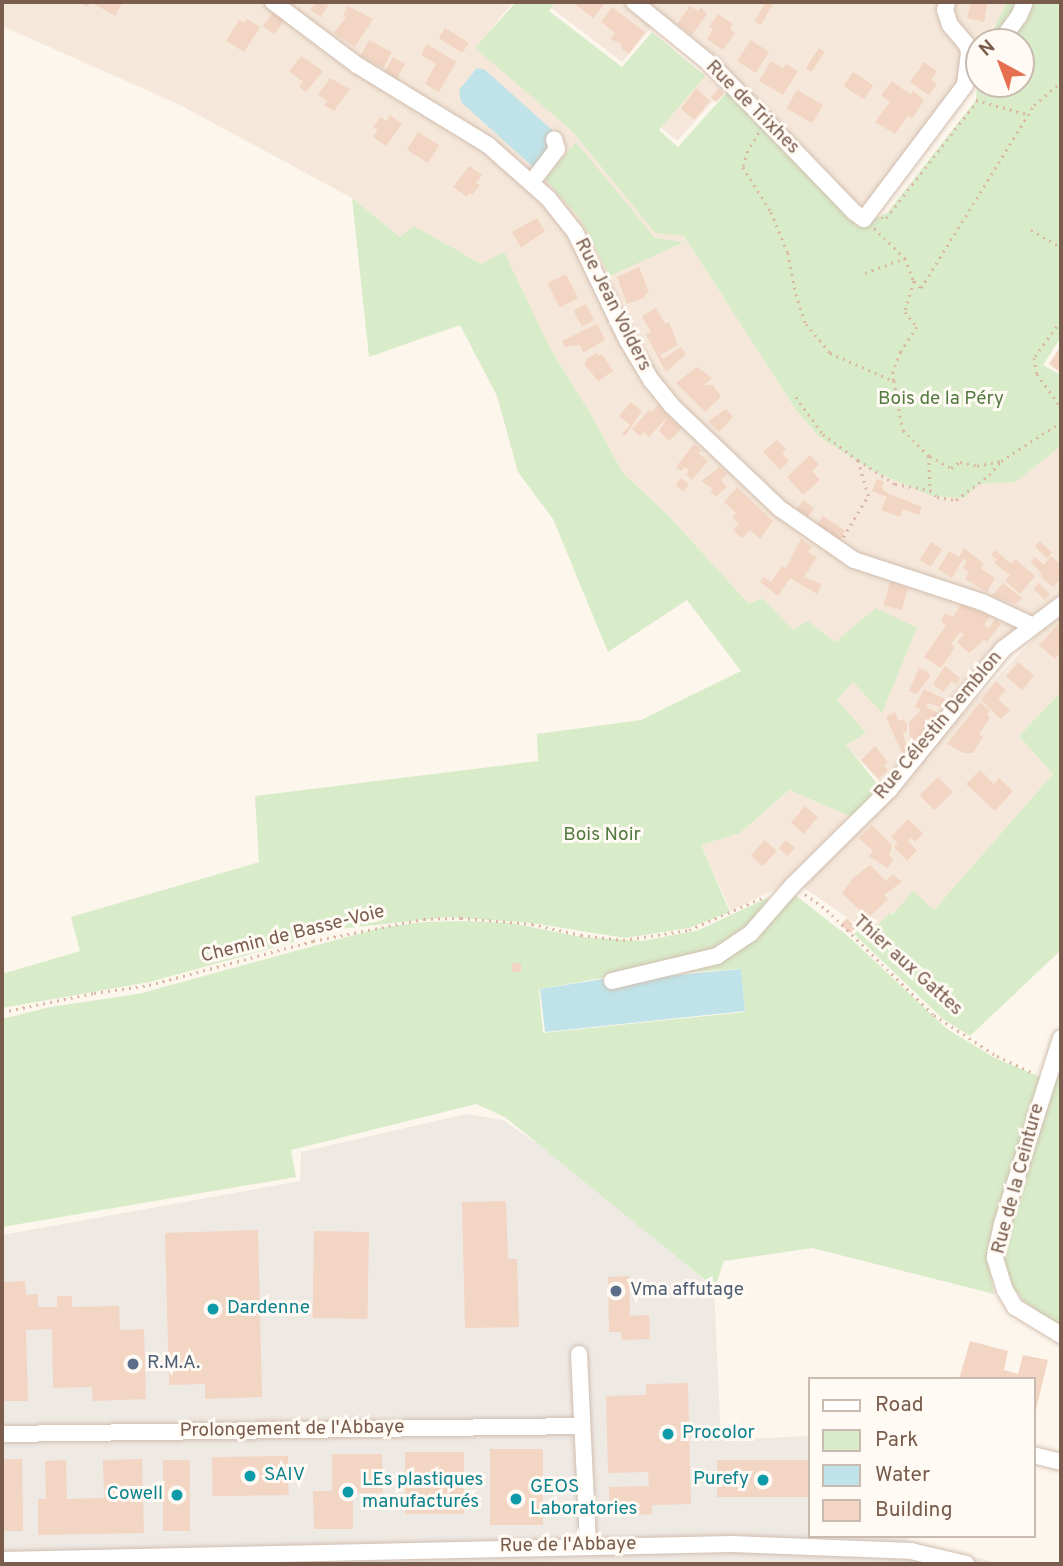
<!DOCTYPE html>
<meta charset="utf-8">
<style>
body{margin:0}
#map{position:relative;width:1063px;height:1566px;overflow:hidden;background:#fdf6ec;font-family:Overpass,sans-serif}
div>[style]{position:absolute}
.residential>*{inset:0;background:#f5e8da}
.industrial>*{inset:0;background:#efe9e4}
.green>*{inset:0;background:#d8ecc9}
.water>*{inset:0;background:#bfe3e8}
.building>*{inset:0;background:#f3d5c3;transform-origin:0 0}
.path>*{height:2.5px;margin-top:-1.25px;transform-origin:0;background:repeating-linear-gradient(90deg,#d9b8a5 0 2px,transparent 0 7px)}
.roads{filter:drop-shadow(0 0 2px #d1beb0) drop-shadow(0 0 2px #d1beb0)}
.minor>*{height:16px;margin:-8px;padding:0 8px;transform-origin:8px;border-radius:8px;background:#fff}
.dots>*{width:19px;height:19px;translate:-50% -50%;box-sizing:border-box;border:4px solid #fffaf3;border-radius:50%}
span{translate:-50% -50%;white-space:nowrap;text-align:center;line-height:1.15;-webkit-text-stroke:6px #fffaf3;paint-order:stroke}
.street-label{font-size:19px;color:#7a5c4d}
.park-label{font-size:19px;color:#537a41}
.service-label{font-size:19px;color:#4e5e75}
.left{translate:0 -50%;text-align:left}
.culture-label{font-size:19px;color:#0d838f}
.right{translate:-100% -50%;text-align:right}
.frame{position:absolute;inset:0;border:4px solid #7a5c4d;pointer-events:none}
.legend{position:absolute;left:808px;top:1377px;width:228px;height:161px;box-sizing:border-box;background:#fffaf3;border:2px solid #cabbb1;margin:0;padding:9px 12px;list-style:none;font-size:21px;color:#7a5c4d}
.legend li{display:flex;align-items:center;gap:14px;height:35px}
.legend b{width:35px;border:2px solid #cabbb1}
.north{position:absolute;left:965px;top:28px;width:70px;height:70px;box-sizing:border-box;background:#fffaf3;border:2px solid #cabbb1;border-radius:50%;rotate:319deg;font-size:19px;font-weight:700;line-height:28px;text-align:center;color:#7a5c4d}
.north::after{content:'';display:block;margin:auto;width:24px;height:32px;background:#e76f51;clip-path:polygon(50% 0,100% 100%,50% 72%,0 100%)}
</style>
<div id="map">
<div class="residential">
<div style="clip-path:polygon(2px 2px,513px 2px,476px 48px,573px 132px,655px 233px,684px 236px,796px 410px,818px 436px,979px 484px,1016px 482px,1061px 446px,1061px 594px,1030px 617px,885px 788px,846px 745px,865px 733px,837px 700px,853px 682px,882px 712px,917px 628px,835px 642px,809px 622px,793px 630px,762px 598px,749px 604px,667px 514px,623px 473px,593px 418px,550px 348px,481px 264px,414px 227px,400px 237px,352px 198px,241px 138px,178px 104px,2px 26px)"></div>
<div style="clip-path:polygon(552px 2px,1007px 2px,1001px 18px,979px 42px,972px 70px,857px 219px,727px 86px,677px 141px,658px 125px,704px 70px,652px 27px,622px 62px,549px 6px)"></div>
<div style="clip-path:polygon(1061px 615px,1061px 692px,1019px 736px,1053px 774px,934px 910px,890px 913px,869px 933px,793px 880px,731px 911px,701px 845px,740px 833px,789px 790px,861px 821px,1038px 634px)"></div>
</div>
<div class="industrial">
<div style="clip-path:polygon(466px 1114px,503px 1120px,555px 1156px,714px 1288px,721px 1440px,809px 1436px,809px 1536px,907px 1536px,907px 1541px,1003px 1564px,2px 1564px,2px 1235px,300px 1181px,301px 1152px)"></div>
</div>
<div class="green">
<div style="clip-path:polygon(516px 2px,556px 2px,549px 11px,622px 67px,652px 32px,705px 76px,659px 130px,678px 147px,728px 91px,857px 226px,887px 213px,976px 100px,979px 61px,979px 84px,1021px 84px,1021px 42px,987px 42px,1007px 2px,1061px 2px,1061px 337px,1043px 365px,1061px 375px,1061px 446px,1016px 482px,979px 484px,964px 498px,932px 496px,873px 471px,818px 436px,796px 410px,684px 236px,655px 233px,573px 132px,475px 48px)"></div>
<div style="clip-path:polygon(576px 142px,655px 238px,684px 242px,610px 276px,579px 217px,545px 179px)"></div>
<div style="clip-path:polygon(352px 198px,400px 237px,414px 226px,481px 264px,504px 252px,550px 348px,593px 418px,623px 473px,667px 514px,749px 604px,762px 598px,793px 630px,808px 621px,835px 642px,876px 608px,917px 628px,882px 713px,853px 682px,837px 700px,866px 733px,846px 745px,879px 786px,852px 817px,789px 790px,740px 833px,701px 845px,730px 912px,689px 928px,625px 938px,532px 923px,448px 917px,340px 929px,150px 982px,2px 1008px,2px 974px,80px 951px,71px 917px,259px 862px,255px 796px,538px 761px,537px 734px,641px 720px,741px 671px,687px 600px,608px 652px,553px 519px,518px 472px,497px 396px,460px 325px,369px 357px)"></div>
<div style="clip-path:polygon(1061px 692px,1061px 950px,970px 1036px,942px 1018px,854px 934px,861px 927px,869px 933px,890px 913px,893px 914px,913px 891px,934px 910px,1053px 774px,1019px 736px)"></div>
<div style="clip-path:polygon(evenodd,791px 892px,849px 937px,947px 1029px,995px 1058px,1040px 1077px,988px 1246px,987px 1255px,994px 1294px,812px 1248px,724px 1261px,715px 1288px,505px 1117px,476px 1104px,291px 1150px,296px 1177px,2px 1227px,2px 1019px,50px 1007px,138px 994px,380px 928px,423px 922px,468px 921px,511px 923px,581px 937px,642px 941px,699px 930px,767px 898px,778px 909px,791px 892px,741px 969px,745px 1012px,543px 1033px,539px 989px,643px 971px,657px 974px,741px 969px)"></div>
<div style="clip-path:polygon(1061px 1056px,1061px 1325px,1038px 1313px,1024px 1301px,1012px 1286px,1002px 1263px,1006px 1241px)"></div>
</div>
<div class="water">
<div style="clip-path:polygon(477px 68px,485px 70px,559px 136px,542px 175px,461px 102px,459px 90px)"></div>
<div style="clip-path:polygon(741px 969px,745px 1011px,545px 1032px,540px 989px,628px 975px,632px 979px)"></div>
</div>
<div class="building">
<div style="clip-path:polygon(79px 2px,123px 2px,115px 16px,91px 2px,88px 7px)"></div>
<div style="clip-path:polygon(316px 2px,330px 2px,321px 17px,310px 10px)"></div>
<div style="clip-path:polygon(572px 2px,606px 2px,593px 18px)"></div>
<div style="clip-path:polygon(766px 2px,774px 2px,761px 25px,754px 21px)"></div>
<div style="clip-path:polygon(971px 2px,988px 2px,984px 22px,967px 18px)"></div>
<div style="clip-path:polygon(348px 6px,373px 19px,355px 47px,334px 33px,346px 17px,343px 16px)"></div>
<div style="clip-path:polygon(690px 6px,698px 11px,701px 7px,707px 14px,692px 35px,677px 24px)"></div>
<div style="clip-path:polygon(612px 7px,645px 32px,629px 54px,620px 47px,622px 44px,610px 39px,615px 33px,601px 22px)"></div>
<div style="left:274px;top:11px;width:14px;height:19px;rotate:36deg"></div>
<div style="clip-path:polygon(718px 14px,733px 24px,730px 29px,735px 33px,723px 50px,707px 39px,713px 29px,709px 27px)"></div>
<div style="clip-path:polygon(247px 19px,260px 27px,244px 52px,226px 41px,239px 20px,244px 23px)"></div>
<div style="left:445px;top:28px;width:28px;height:12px;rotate:32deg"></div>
<div style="left:369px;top:40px;width:26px;height:18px;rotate:28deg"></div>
<div style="left:751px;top:40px;width:22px;height:25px;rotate:34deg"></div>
<div style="clip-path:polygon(427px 44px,456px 62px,439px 92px,425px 84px,436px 64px,421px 55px)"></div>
<div style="left:819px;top:48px;width:7px;height:24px;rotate:34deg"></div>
<div style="clip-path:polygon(301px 56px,323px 71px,306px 92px,299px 87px,303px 82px,289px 71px)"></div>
<div style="left:393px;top:57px;width:14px;height:17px;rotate:30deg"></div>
<div style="clip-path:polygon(771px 61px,783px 68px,786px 64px,798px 71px,783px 95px,759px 81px)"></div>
<div style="clip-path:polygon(924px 62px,937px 71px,931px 80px,937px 84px,929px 95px,910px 82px)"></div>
<div style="left:853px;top:72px;width:24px;height:17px;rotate:33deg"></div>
<div style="clip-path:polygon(330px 78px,350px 89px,334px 111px,324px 105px,327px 101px,318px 95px)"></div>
<div style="clip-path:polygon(892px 81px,911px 95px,913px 91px,924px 100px,912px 119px,908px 116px,895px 134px,875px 122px,890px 102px,881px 95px)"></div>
<div style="clip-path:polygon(696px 88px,710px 101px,694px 120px,681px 109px)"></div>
<div style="clip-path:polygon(719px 88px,724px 94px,716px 102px,711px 97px)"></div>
<div style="left:797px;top:90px;width:30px;height:21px;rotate:30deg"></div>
<div style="clip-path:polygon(390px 115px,402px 124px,386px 146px,373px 137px,378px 130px,373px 127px,380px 117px,386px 121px)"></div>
<div style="left:418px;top:132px;width:25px;height:21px;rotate:32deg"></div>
<div style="clip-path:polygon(469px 166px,482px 175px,476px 183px,480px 185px,472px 195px,469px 193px,467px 197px,453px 187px)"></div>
<div style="clip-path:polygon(537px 218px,545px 231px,521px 248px,512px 232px)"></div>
<div style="clip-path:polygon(639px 267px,649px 292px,645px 294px,646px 297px,627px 304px,617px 277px)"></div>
<div style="left:566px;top:274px;width:27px;height:21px;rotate:63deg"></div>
<div style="left:586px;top:304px;width:18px;height:14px;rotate:63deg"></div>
<div style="clip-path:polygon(656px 308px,665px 324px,669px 322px,678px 345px,660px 355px,663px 359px,681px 347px,686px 354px,666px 372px,646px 335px,651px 332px,642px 316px)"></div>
<div style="clip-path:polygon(597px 324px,605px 340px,583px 353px,580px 345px,565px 347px,562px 341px)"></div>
<div style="clip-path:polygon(1061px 346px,1061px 373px,1049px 364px)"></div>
<div style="clip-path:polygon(597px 353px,599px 356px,602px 354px,613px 371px,598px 381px,585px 365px,586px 359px)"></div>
<div style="clip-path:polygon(697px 367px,712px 378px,704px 385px,713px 385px,721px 397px,705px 412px,676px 383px)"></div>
<div style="clip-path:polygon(631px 402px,642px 411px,625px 436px,622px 434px,630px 425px,619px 416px)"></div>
<div style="clip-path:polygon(658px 405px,681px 429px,669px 441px,659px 431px,668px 416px,649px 437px,644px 432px,640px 436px,632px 429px,649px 410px,652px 412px)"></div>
<div style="clip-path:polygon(726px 409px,733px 417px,719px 432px,708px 421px)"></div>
<div style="clip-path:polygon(777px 440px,786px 449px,782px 453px,789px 461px,780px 470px,763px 452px)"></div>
<div style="clip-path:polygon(694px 444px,701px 450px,698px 453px,708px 461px,692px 480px,686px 475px,689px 471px,685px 467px,681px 471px,676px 467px)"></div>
<div style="clip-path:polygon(810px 455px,819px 465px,812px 471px,820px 480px,803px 495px,787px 477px)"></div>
<div style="clip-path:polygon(720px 467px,727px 474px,721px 480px,727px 487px,716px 497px,710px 491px,713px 489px,701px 481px)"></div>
<div style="left:681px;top:478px;width:10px;height:9px;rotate:37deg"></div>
<div style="clip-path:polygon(877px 479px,884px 482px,881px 488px,889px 494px,922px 507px,919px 515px,903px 509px,900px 517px,881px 510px,887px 497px,872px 491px)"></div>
<div style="clip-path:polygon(737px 487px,773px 521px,760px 539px,750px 530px,742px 538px,733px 530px,739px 523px,732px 518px,736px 513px,724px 502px)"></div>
<div style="left:803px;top:500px;width:14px;height:11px;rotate:36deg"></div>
<div style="left:823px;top:516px;width:27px;height:11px;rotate:34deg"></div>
<div style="clip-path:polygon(801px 539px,812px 547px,808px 552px,817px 557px,804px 577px,822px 584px,817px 594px,790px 578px,778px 596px,760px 582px,764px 577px,771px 582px,782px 566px,786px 568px)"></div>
<div style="clip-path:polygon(1039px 541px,1052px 552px,1047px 559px,1035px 546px)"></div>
<div style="left:931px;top:542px;width:13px;height:21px;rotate:32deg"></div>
<div style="clip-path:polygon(964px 548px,984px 564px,981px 568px,995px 578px,987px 592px,965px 579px,969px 572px,963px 568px,967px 561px,963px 559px,952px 578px,938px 569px,949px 551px,959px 557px)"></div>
<div style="clip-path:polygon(995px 550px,1011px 564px,1015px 559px,1035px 576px,1020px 594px,1005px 581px,1010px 575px,994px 563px,997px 560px,991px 555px)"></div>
<div style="clip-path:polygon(1051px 556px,1061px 565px,1061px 578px,1053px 587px,1040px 576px,1042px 574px,1031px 562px,1035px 557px,1044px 565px)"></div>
<div style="left:890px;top:582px;width:19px;height:24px;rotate:16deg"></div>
<div style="clip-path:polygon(1003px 583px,1022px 598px,1016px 604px,992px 596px)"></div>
<div style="left:1039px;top:583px;width:16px;height:8px;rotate:45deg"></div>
<div style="clip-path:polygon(961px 604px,990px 616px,984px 625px,989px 628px,995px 619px,1001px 624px,987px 642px,984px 640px,969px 653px,957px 642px,964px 634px,960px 632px,951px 644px,955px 647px,941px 668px,924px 657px,946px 625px,941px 622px,945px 613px,953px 617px)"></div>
<div style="clip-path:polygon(1061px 621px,1061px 652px,1055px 659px,1039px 645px)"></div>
<div style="left:1018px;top:662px;width:21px;height:19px;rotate:39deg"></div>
<div style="clip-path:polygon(945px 666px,960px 678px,956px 684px,952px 681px,943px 692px,933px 684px)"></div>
<div style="clip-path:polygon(919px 668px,928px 672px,930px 677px,916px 694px,909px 691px)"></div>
<div style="clip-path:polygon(996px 681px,1006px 690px,998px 699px,1010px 710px,1001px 719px,981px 700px)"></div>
<div style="clip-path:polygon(924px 689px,947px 700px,943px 708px,928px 703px,926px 707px,939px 713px,916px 743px,910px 744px,909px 722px,921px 710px,915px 707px)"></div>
<div style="clip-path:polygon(980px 702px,990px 710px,987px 715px,990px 718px,979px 734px,983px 737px,973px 753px,964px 753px,947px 744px)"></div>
<div style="clip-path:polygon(895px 712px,899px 721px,904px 719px,907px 725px,907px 731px,903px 733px,908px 753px,903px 755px,886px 717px)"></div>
<div style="clip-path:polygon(875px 746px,888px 762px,884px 766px,888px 770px,879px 779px,861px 760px)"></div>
<div style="clip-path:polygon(980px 770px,994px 784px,999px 778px,1013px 791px,995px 811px,966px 784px)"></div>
<div style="left:938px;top:777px;width:21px;height:26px;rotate:45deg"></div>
<div style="left:805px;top:806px;width:17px;height:22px;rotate:40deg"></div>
<div style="clip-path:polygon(908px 819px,923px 833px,915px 842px,911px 838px,908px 841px,917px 850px,907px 861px,894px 847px,898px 843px,891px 837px)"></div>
<div style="clip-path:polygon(872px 825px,892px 846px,889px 855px,894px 860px,887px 868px,869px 856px,873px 851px,859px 838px)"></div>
<div style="left:765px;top:840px;width:16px;height:21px;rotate:43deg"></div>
<div style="left:786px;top:840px;width:12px;height:11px;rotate:42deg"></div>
<div style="clip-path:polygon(870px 865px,886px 881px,893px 874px,902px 882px,884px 895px,888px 899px,868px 918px,842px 893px,854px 877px)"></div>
<div style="left:847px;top:918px;width:13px;height:9px;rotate:45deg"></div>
<div style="left:512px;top:963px;width:9px;height:9px"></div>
<div style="clip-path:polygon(506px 1201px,508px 1259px,517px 1259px,519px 1327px,465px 1328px,462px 1202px)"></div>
<div style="clip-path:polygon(258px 1230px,262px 1397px,205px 1399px,205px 1384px,169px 1385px,165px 1233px)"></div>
<div style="left:314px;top:1231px;width:55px;height:87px;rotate:1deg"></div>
<div style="clip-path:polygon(629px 1276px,630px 1316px,649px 1315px,650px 1339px,622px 1340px,621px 1332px,609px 1332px,608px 1277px)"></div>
<div style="clip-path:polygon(25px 1281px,26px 1295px,38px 1294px,38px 1307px,57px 1307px,57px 1296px,72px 1296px,72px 1307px,119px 1306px,120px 1330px,144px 1329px,146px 1399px,93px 1401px,92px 1387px,53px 1388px,52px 1329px,26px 1330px,28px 1401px,2px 1401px,2px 1282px)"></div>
<div style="clip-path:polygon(970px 1341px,1008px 1351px,1004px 1370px,1018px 1374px,1023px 1355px,1048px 1360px,1034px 1418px,1033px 1379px,959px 1379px)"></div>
<div style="clip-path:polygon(688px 1383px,691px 1504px,652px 1505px,652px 1514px,610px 1516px,609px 1487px,649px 1486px,648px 1472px,608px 1473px,606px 1396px,646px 1395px,646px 1384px)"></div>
<div style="left:490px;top:1449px;width:53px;height:76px"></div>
<div style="left:464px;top:1452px;width:62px;height:59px;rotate:90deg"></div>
<div style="clip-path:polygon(332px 1454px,382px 1454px,383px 1493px,353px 1493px,353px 1529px,314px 1529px,313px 1491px,332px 1491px)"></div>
<div style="left:288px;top:1456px;width:39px;height:76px;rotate:89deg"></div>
<div style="left:22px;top:1459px;width:72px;height:20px;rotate:89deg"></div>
<div style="clip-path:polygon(142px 1459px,144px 1533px,38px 1535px,38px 1499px,46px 1499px,45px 1461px,66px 1460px,67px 1499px,104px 1498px,103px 1460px)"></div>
<div style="left:163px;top:1460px;width:27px;height:71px"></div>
<div style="left:809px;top:1460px;width:37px;height:92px;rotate:90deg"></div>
</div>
<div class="path">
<div style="left:976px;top:100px;width:56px;rotate:15.5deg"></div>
<div style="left:759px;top:133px;width:21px;rotate:121deg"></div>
<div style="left:748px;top:151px;width:17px;rotate:107deg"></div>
<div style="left:743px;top:167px;width:53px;rotate:58.1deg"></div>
<div style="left:771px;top:212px;width:44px;rotate:67.5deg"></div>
<div style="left:788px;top:253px;width:42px;rotate:79deg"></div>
<div style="left:796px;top:294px;width:32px;rotate:72deg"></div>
<div style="left:806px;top:324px;width:38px;rotate:50deg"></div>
<div style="left:830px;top:353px;width:70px;rotate:23.6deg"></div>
<div style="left:894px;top:381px;width:50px;rotate:79.6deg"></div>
<div style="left:903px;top:430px;width:37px;rotate:45deg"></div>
<div style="left:929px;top:456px;width:34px;rotate:88deg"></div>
<div style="left:930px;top:490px;width:10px;rotate:45deg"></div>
<div style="left:937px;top:497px;width:19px;rotate:9deg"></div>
<div style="left:956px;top:500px;width:41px;rotate:-37.1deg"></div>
<div style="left:989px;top:475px;width:18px;rotate:-49deg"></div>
<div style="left:1001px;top:461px;width:72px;rotate:-33deg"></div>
<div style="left:881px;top:218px;width:5px"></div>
<div style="left:886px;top:218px;width:148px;rotate:-52.1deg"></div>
<div style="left:874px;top:228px;width:43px;rotate:44.1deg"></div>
<div style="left:905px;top:258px;width:25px;rotate:69deg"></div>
<div style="left:914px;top:281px;width:32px;rotate:106deg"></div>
<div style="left:905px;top:312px;width:19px;rotate:51deg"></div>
<div style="left:917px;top:327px;width:30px;rotate:123deg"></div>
<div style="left:901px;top:352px;width:22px;rotate:112deg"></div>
<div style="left:893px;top:372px;width:9px;rotate:84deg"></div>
<div style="left:1031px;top:230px;width:34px;rotate:30deg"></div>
<div style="left:865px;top:273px;width:43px;rotate:-20.6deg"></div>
<div style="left:914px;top:281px;width:10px;rotate:45deg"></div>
<div style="left:921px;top:288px;width:215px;rotate:-58.3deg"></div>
<div style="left:1034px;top:105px;width:35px;rotate:-40deg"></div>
<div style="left:1061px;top:321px;width:46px;rotate:126.1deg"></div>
<div style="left:1034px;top:358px;width:16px;rotate:79deg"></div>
<div style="left:1037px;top:374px;width:41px;rotate:54deg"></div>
<div style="left:796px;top:397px;width:46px;rotate:53.9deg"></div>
<div style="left:823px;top:434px;width:44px;rotate:36.6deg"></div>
<div style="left:930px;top:456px;width:24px;rotate:30deg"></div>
<div style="left:951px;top:468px;width:11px;rotate:-34deg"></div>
<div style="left:960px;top:462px;width:17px;rotate:13deg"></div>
<div style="left:977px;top:466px;width:25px;rotate:-12deg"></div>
<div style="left:843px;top:537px;width:48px;rotate:-58.6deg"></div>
<div style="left:868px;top:496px;width:37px;rotate:-106deg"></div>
<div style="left:858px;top:460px;width:44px;rotate:33deg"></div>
<div style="left:895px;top:484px;width:36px;rotate:10deg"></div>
<div style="left:805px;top:894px;width:27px;rotate:36deg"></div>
<div style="left:827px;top:910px;width:150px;rotate:44.5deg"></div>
<div style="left:934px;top:1015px;width:75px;rotate:33.1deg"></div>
<div style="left:997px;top:1056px;width:42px;rotate:25.3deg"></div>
<div style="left:2px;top:1012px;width:94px;rotate:-11.7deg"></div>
<div style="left:94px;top:993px;width:56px;rotate:-8.3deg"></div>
<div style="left:149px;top:985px;width:170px;rotate:-15deg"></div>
<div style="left:313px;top:941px;width:113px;rotate:-11.2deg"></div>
<div style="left:424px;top:919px;width:37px;rotate:-2deg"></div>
<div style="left:461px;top:918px;width:71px;rotate:4.8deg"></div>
<div style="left:532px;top:924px;width:50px;rotate:12.7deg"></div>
<div style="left:581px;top:935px;width:42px;rotate:6.8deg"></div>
<div style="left:623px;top:940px;width:67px;rotate:-8.6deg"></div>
<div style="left:689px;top:930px;width:80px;rotate:-23.7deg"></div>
</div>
<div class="roads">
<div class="minor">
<div style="left:273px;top:2px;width:105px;rotate:36.9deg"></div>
<div style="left:357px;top:65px;width:153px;rotate:31.4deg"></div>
<div style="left:488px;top:145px;width:80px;rotate:41.5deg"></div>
<div style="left:548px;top:198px;width:43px;rotate:51.5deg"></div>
<div style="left:575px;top:232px;width:120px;rotate:64.3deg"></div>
<div style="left:627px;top:340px;width:47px;rotate:59deg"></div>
<div style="left:651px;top:380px;width:33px;rotate:51deg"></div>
<div style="left:672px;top:406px;width:148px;rotate:43.6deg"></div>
<div style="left:779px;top:508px;width:91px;rotate:34.7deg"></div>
<div style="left:854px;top:560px;width:135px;rotate:18.2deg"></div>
<div style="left:982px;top:602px;width:56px;rotate:25.2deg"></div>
<div style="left:634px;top:2px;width:102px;rotate:39deg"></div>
<div style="left:713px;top:66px;width:203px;rotate:46deg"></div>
<div style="left:854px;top:212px;width:12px;rotate:35deg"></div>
<div style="left:864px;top:219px;width:168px;rotate:-53deg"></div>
<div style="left:965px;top:85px;width:33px;rotate:-83deg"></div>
<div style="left:969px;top:52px;width:7px;rotate:-106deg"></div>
<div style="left:967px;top:45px;width:26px;rotate:-130deg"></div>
<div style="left:950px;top:25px;width:16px;rotate:-108deg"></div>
<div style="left:945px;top:10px;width:8px;rotate:-76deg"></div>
<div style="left:1000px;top:42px;width:32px;rotate:-54deg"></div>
<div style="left:1019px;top:16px;width:15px;rotate:-67deg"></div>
<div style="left:531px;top:183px;width:43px;rotate:-52.6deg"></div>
<div style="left:557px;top:149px;width:10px;rotate:-107deg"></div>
<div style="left:612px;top:981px;width:108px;rotate:-13.4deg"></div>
<div style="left:717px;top:956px;width:41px;rotate:-34.1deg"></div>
<div style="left:751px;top:933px;width:64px;rotate:-48.8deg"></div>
<div style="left:793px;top:885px;width:135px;rotate:-44.7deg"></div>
<div style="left:889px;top:790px;width:181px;rotate:-51deg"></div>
<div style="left:1003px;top:649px;width:73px;rotate:-37.2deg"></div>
<div style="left:1061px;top:1038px;width:195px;rotate:107.6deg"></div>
<div style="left:1002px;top:1224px;width:35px;rotate:102deg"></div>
<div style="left:995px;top:1258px;width:34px;rotate:73deg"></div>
<div style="left:1005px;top:1290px;width:20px;rotate:60deg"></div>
<div style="left:1015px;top:1307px;width:54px;rotate:31.3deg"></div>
<div style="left:579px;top:1354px;width:191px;rotate:87.3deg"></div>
<div style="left:2px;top:1434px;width:580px;rotate:-0.79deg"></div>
<div style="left:1033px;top:1455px;width:29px;rotate:14deg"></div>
<div style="left:2px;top:1560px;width:730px;rotate:-1.26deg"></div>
<div style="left:732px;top:1544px;width:179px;rotate:2.2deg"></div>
<div style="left:911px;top:1551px;width:57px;rotate:13.3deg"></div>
</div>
</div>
<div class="dots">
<div style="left:616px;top:1291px;background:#5c6f8a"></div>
<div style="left:213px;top:1309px;background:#0f9aa8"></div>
<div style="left:133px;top:1364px;background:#5c6f8a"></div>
<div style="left:668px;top:1434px;background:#0f9aa8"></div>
<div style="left:250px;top:1476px;background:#0f9aa8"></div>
<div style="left:763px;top:1480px;background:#0f9aa8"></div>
<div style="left:348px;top:1492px;background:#0f9aa8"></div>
<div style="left:177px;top:1495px;background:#0f9aa8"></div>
<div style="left:516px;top:1499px;background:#0f9aa8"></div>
</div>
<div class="street-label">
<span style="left:752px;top:108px;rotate:45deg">Rue de Trixhes</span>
<span style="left:612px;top:305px;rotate:63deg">Rue Jean Volders</span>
<span style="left:939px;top:726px;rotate:-50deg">Rue Célestin Demblon</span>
<span style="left:293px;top:935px;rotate:-14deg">Chemin de Basse-Voie</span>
<span style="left:907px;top:966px;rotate:42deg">Thier aux Gattes</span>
<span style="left:1019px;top:1179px;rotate:-75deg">Rue de la Ceinture</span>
<span style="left:292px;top:1430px;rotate:-1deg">Prolongement de l'Abbaye</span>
<span style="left:568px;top:1546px;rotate:-1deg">Rue de l'Abbaye</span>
</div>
<div class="park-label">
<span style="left:941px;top:400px">Bois de la Péry</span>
<span style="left:602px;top:836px">Bois Noir</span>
</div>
<div class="service-label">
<span class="left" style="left:630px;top:1291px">Vma affutage</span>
<span class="left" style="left:147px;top:1364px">R.M.A.</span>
</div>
<div class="culture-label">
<span class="left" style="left:227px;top:1309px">Dardenne</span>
<span class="left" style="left:682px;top:1434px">Procolor</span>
<span class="left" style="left:264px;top:1476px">SAIV</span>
<span class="right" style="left:749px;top:1480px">Purefy</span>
<span class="left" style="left:362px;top:1492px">LEs plastiques<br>manufacturés</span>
<span class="left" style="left:530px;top:1499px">GEOS<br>Laboratories</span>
<span class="right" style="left:163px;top:1495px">Cowell</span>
</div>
<div class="frame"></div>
<ul class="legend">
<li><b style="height:9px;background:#fff"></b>Road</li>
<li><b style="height:19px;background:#d8ecc9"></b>Park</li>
<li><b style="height:19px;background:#bfe3e8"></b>Water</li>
<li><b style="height:19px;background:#f3d5c3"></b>Building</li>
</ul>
<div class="north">N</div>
</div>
